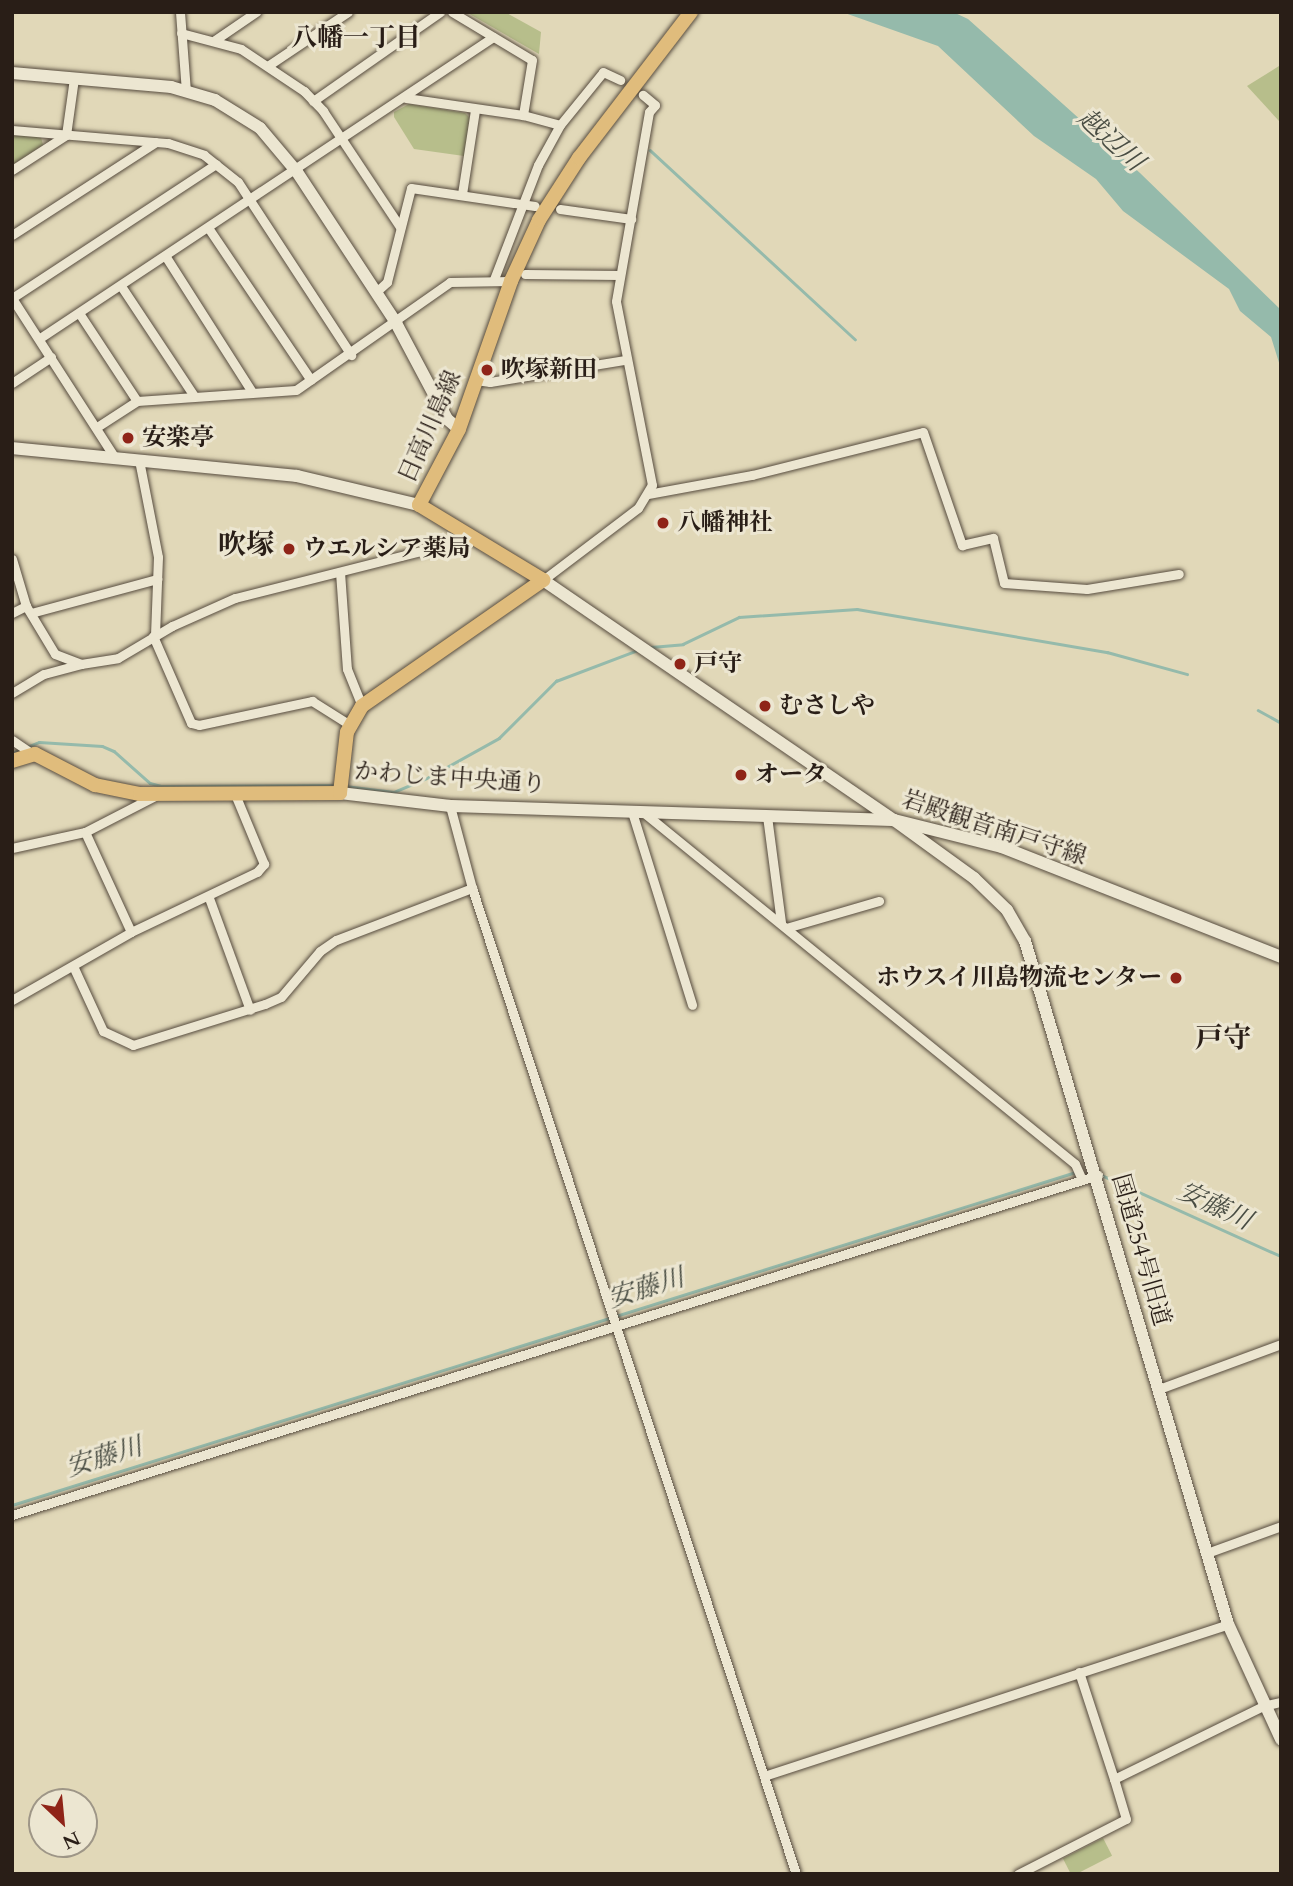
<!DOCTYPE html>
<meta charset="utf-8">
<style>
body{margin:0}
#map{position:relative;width:1293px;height:1886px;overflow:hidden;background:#e1d8b8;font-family:Cardo,"Noto Serif JP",serif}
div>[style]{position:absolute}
.green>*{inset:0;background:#b7be8b;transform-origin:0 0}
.water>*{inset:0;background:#95baab}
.stream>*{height:2.5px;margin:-1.25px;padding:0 1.25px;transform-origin:1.25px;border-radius:1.25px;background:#95baab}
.roads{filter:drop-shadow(0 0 2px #574c3f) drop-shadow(0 0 2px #574c3f)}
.street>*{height:9px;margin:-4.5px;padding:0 4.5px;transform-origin:4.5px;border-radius:4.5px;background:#ece6d1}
.secondary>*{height:12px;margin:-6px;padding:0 6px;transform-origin:6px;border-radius:6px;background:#ece6d1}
.primary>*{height:14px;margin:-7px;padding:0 7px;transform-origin:7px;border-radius:7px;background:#e0bc7c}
.dots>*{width:19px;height:19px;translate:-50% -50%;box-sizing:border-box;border:4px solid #ece6d1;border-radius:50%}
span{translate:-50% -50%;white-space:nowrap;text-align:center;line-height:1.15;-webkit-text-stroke:6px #ece6d1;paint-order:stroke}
.poi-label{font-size:24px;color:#291e17;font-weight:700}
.left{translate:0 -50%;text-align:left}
.right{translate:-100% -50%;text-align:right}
.street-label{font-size:24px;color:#291e17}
.neighbourhood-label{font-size:26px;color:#291e17;font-weight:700}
.water-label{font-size:26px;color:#494d43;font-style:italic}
.quarter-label{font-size:28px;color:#291e17;font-weight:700}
.frame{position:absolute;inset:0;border:14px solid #291e17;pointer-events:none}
.north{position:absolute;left:28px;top:1788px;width:70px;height:70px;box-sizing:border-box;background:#ece6d1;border:2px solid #9e9687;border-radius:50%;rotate:154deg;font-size:19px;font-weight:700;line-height:28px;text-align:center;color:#291e17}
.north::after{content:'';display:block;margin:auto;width:24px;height:32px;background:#8f2418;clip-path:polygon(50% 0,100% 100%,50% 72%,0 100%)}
</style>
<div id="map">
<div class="green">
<div style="clip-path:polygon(466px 12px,505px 12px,541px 32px,539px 54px)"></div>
<div style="clip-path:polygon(1279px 66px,1281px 120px,1279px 121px,1247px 86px)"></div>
<div style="clip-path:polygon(409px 104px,465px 113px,470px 118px,464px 156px,414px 149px,394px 117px,394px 112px)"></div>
<div style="clip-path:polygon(12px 133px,41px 137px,43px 145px,12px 165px)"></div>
<div style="left:1103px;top:1838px;width:20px;height:45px;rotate:63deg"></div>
</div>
<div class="water">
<div style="clip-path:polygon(842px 12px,953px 12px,968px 19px,1140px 173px,1281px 310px,1281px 369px,1271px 337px,1240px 311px,1229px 289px,1123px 211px,1096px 179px,1034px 136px,938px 46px)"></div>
</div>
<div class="stream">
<div style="left:650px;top:150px;width:279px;rotate:42.7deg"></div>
<div style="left:651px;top:647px;width:32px;rotate:-5deg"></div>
<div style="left:683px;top:644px;width:62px;rotate:-25.7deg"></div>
<div style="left:739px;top:617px;width:118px;rotate:-3.9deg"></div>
<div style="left:857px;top:609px;width:254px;rotate:9.8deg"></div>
<div style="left:1107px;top:652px;width:83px;rotate:15.4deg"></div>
<div style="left:1258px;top:710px;width:26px;rotate:29deg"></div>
<div style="left:12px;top:753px;width:29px;rotate:-22deg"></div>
<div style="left:39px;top:742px;width:63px;rotate:3.6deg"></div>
<div style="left:102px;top:746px;width:13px;rotate:23deg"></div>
<div style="left:114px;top:751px;width:48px;rotate:41.6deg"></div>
<div style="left:150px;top:783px;width:11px;rotate:15deg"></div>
<div style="left:161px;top:786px;width:174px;rotate:-0.3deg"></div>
<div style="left:345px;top:786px;width:49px;rotate:7deg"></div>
<div style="left:394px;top:792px;width:38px;rotate:-23deg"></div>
<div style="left:429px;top:777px;width:80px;rotate:-29.1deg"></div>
<div style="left:499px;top:738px;width:81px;rotate:-45deg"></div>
<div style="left:556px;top:681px;width:88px;rotate:-20.7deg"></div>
<div style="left:1099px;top:1174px;width:200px;rotate:24.3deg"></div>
<div style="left:12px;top:1505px;width:1115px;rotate:-17.38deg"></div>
</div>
<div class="roads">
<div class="street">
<div style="left:180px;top:12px;width:79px;rotate:85.7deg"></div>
<div style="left:452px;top:12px;width:93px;rotate:31deg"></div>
<div style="left:532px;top:60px;width:56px;rotate:99.3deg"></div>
<div style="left:181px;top:33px;width:62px;rotate:14.9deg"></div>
<div style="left:241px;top:49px;width:76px;rotate:33.7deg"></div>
<div style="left:304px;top:91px;width:28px;rotate:46deg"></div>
<div style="left:323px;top:111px;width:139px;rotate:56.4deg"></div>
<div style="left:215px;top:40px;width:50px;rotate:-34.3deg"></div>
<div style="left:269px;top:65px;width:95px;rotate:-33.9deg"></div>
<div style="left:406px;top:98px;width:118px;rotate:8.3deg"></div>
<div style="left:523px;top:115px;width:38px;rotate:15deg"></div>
<div style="left:313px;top:101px;width:155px;rotate:-35deg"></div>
<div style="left:12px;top:130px;width:157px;rotate:4.8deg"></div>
<div style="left:168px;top:143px;width:38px;rotate:18deg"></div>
<div style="left:204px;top:155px;width:43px;rotate:38.5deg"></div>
<div style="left:238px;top:182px;width:207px;rotate:56.8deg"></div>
<div style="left:12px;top:170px;width:64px;rotate:-32.9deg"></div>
<div style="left:66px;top:135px;width:58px;rotate:-82deg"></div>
<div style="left:462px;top:194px;width:85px;rotate:-81.2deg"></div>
<div style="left:560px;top:209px;width:72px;rotate:8deg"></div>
<div style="left:209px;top:229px;width:182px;rotate:56deg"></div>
<div style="left:12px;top:235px;width:171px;rotate:-32.9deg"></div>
<div style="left:166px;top:257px;width:160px;rotate:57.5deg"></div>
<div style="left:525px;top:274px;width:94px;rotate:0.6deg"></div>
<div style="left:494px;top:279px;width:122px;rotate:-68.9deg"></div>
<div style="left:538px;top:165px;width:46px;rotate:-61.2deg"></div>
<div style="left:560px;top:125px;width:68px;rotate:-50.9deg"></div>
<div style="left:603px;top:72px;width:19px;rotate:25deg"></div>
<div style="left:121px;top:286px;width:132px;rotate:56.4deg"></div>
<div style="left:376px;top:292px;width:15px;rotate:-42deg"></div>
<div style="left:387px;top:282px;width:97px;rotate:-75.7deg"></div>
<div style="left:411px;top:188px;width:125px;rotate:8.3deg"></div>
<div style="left:79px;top:313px;width:105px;rotate:56.6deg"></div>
<div style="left:40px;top:338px;width:544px;rotate:-33.6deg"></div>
<div style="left:476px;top:380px;width:14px;rotate:8deg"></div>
<div style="left:490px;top:382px;width:137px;rotate:-9.3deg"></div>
<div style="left:12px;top:383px;width:47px;rotate:-33.7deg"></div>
<div style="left:97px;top:427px;width:48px;rotate:-33deg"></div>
<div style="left:137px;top:401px;width:159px;rotate:-4deg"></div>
<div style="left:296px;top:390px;width:188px;rotate:-35deg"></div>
<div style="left:450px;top:282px;width:61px;rotate:-0.9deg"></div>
<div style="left:115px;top:458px;width:190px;rotate:-122.8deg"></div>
<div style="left:12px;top:298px;width:244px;rotate:-33.3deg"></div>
<div style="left:139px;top:460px;width:99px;rotate:78.9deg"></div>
<div style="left:158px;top:557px;width:78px;rotate:92.2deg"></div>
<div style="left:648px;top:494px;width:106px;rotate:-10.4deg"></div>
<div style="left:752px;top:475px;width:176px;rotate:-14.1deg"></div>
<div style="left:923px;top:432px;width:120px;rotate:71deg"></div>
<div style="left:962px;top:545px;width:32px;rotate:-13deg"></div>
<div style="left:993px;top:538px;width:46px;rotate:76.3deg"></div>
<div style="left:1004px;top:583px;width:83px;rotate:4.1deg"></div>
<div style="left:1087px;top:589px;width:93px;rotate:-9.3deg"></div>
<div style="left:12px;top:559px;width:49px;rotate:73.4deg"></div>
<div style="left:26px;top:606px;width:56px;rotate:58.9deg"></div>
<div style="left:55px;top:654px;width:28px;rotate:21deg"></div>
<div style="left:81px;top:664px;width:37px;rotate:-9deg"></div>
<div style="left:118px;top:658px;width:63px;rotate:-30.7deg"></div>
<div style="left:172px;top:626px;width:69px;rotate:-24deg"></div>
<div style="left:235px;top:598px;width:229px;rotate:-14.2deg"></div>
<div style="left:457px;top:542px;width:15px;rotate:-37deg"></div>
<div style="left:340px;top:572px;width:97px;rotate:85.9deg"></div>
<div style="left:347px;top:669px;width:40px;rotate:68deg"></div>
<div style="left:543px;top:580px;width:119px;rotate:-37.2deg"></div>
<div style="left:638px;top:508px;width:27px;rotate:-59deg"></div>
<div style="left:652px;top:485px;width:187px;rotate:-101.1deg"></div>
<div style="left:616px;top:301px;width:192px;rotate:-80.1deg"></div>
<div style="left:649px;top:112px;width:9px;rotate:-49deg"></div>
<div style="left:655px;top:105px;width:16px;rotate:-140deg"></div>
<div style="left:12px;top:613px;width:16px;rotate:-27deg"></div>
<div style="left:31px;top:613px;width:131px;rotate:-15.1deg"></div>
<div style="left:153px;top:636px;width:95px;rotate:66.4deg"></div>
<div style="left:191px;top:723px;width:8px;rotate:14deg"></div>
<div style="left:199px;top:725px;width:116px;rotate:-12deg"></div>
<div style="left:312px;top:701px;width:45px;rotate:32.3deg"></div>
<div style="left:12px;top:693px;width:37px;rotate:-31deg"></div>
<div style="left:44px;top:674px;width:38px;rotate:-15deg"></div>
<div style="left:12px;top:740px;width:23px;rotate:34deg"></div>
<div style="left:450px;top:806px;width:85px;rotate:75deg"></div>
<div style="left:472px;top:888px;width:1038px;rotate:71.81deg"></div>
<div style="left:632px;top:812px;width:202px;rotate:72.7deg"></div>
<div style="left:643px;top:812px;width:557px;rotate:39.17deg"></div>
<div style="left:1075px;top:1164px;width:17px;rotate:66deg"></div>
<div style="left:767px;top:816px;width:108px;rotate:82.5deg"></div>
<div style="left:85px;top:832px;width:110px;rotate:65.3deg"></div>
<div style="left:12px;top:848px;width:75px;rotate:-12.4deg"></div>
<div style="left:85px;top:832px;width:83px;rotate:-27.2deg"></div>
<div style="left:209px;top:898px;width:119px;rotate:69.9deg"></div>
<div style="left:786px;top:928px;width:97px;rotate:-16.2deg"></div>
<div style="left:73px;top:966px;width:72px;rotate:65.2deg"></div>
<div style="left:103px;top:1031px;width:33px;rotate:25deg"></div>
<div style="left:133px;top:1045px;width:138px;rotate:-17.3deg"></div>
<div style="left:265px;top:1004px;width:17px;rotate:-24deg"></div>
<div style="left:281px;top:997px;width:60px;rotate:-49.7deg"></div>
<div style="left:320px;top:951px;width:19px;rotate:-35deg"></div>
<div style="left:336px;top:940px;width:146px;rotate:-20.9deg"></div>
<div style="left:12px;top:1000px;width:137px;rotate:-29.7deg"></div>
<div style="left:131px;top:932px;width:140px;rotate:-25.5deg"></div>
<div style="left:257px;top:872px;width:11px;rotate:-49deg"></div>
<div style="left:264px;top:864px;width:78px;rotate:-112.6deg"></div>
<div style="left:1159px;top:1389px;width:130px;rotate:-20.2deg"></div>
<div style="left:12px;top:1515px;width:1138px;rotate:-17.38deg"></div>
<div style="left:1207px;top:1553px;width:79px;rotate:-20deg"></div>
<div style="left:1079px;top:1672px;width:113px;rotate:71.9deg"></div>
<div style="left:764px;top:1776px;width:488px;rotate:-18.1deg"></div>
<div style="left:1018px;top:1874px;width:121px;rotate:-27deg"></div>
<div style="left:1126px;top:1819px;width:42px;rotate:-106.7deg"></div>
<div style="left:1114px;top:1779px;width:166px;rotate:-26.1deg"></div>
<div style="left:1263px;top:1706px;width:18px;rotate:-13deg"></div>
</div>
<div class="secondary">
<div style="left:12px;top:73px;width:160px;rotate:5deg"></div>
<div style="left:171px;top:87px;width:46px;rotate:16.5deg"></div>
<div style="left:215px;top:100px;width:53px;rotate:31.9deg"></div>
<div style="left:260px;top:128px;width:57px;rotate:49.9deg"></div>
<div style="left:297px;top:172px;width:181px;rotate:56.7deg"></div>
<div style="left:396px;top:323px;width:109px;rotate:62deg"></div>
<div style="left:447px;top:419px;width:16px;rotate:40deg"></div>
<div style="left:12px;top:448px;width:286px;rotate:5.6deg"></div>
<div style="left:297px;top:476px;width:125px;rotate:13.4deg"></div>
<div style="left:543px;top:580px;width:425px;rotate:34.4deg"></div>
<div style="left:894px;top:820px;width:111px;rotate:14deg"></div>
<div style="left:1002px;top:847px;width:300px;rotate:21.5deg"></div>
<div style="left:340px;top:793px;width:111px;rotate:6.7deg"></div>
<div style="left:450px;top:806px;width:444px;rotate:1.8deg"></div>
<div style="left:894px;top:820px;width:99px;rotate:35.9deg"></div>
<div style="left:974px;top:878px;width:46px;rotate:44.1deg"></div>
<div style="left:1007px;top:910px;width:36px;rotate:60deg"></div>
<div style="left:1025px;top:941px;width:713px;rotate:73.45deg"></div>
<div style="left:1228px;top:1624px;width:127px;rotate:65.3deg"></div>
</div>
<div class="primary">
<div style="left:12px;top:761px;width:24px;rotate:-17deg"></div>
<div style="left:35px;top:754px;width:68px;rotate:27.3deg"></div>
<div style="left:95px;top:785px;width:46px;rotate:11.3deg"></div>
<div style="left:140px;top:794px;width:200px;rotate:-0.3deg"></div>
<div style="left:340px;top:793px;width:61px;rotate:-83.5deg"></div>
<div style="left:347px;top:732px;width:30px;rotate:-60deg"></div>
<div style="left:362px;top:706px;width:221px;rotate:-34.8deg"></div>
<div style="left:543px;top:580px;width:145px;rotate:-148.8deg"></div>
<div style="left:419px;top:505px;width:86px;rotate:-62.2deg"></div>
<div style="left:459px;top:429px;width:157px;rotate:-70.6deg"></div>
<div style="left:511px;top:281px;width:67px;rotate:-65.3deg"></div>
<div style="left:539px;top:220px;width:74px;rotate:-57.2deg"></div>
<div style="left:579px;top:158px;width:184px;rotate:-52.5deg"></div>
</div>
</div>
<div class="dots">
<div style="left:487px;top:370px;background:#8f2418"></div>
<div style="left:128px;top:438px;background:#8f2418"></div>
<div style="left:663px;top:523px;background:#8f2418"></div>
<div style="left:289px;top:549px;background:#8f2418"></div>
<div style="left:680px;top:664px;background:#8f2418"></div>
<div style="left:765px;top:706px;background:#8f2418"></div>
<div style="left:741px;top:775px;background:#8f2418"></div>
<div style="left:1176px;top:978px;background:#8f2418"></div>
</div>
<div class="poi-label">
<span class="left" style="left:501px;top:370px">吹塚新田</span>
<span class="left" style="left:142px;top:438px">安楽亭</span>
<span class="left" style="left:677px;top:523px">八幡神社</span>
<span class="left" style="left:303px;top:549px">ウエルシア薬局</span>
<span class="left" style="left:694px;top:664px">戸守</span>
<span class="left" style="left:779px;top:706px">むさしや</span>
<span class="left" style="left:755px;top:775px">オータ</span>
<span class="right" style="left:1162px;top:978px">ホウスイ川島物流センター</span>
</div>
<div class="street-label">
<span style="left:430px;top:427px;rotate:-66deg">日高川島線</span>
<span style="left:450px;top:778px;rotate:4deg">かわじま中央通り</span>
<span style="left:994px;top:828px;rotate:18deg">岩殿観音南戸守線</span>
<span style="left:1141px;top:1250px;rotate:74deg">国道254号旧道</span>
</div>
<div class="neighbourhood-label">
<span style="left:356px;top:38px">八幡一丁目</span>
</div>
<div class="water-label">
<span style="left:1111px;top:140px;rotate:42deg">越辺川</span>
<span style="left:1215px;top:1206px;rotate:25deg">安藤川</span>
<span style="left:646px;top:1288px;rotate:-17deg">安藤川</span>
<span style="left:104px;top:1457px;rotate:-17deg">安藤川</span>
</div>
<div class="quarter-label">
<span style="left:246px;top:545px">吹塚</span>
<span style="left:1223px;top:1038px">戸守</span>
</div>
<div class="frame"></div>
<div class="north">N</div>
</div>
